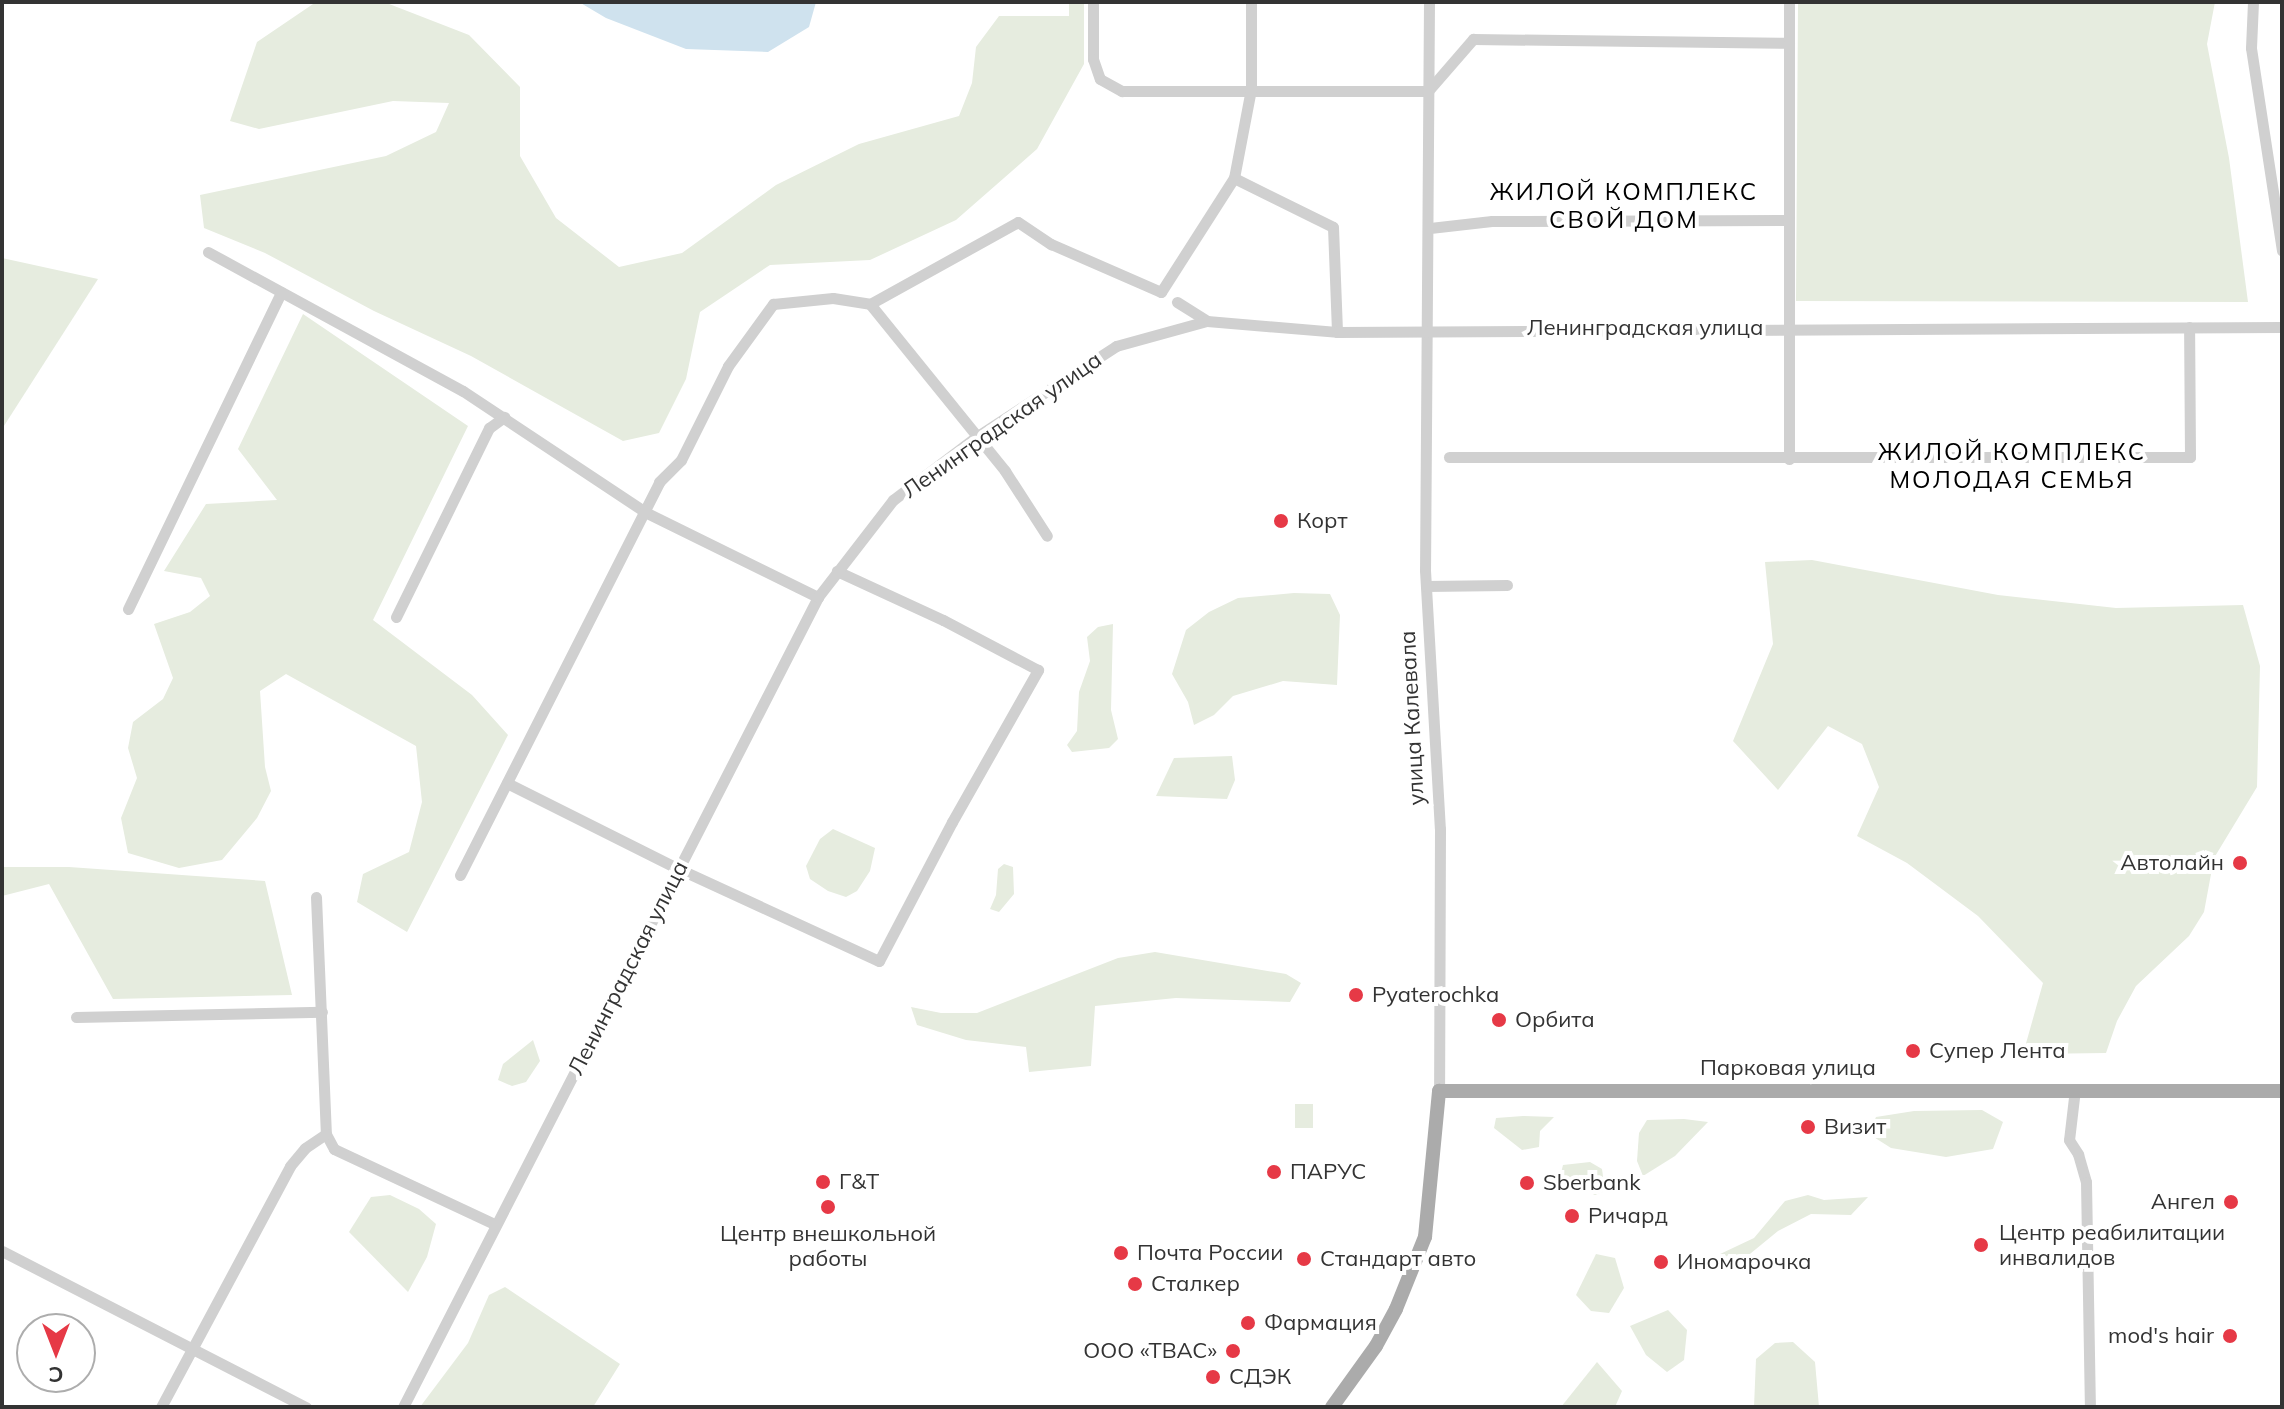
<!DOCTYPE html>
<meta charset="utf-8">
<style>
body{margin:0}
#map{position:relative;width:2284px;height:1409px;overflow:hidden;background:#fff;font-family:Mulish,sans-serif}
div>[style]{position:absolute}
.green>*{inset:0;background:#e6ecdf;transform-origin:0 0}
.water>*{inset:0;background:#cfe2ee}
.minor>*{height:11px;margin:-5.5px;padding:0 5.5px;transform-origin:5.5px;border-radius:5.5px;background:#d0d0d0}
.major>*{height:14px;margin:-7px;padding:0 7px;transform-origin:7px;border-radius:7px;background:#ababab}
.dots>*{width:22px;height:22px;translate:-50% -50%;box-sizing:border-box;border:4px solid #fff;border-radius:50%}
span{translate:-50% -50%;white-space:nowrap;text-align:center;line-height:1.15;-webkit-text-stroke:8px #fff;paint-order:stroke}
.street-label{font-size:22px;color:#333}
.poi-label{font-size:22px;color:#333}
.left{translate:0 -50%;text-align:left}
.right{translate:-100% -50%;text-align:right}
.neighbourhood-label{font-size:24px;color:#000;letter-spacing:2px}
.frame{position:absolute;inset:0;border:4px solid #333;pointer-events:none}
.north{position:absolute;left:16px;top:1313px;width:80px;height:80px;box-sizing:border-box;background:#fff;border:2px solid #adadad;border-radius:50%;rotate:180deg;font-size:22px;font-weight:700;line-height:32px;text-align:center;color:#333}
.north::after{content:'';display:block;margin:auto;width:28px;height:36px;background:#e63946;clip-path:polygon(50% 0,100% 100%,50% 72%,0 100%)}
</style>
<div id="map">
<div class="green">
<div style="clip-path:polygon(316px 2px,384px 2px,469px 35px,520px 87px,520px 156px,556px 218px,619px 267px,682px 253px,776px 185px,859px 144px,959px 116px,972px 83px,976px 47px,999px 16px,1069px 16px,1069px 2px,1084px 2px,1084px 64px,1037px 149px,956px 220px,870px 260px,770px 265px,700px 312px,686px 379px,659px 433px,623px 441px,471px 356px,374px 311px,265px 253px,204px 228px,200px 195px,386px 156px,436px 132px,449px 103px,393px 101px,259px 129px,230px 121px,257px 42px)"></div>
<div style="clip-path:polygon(1798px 2px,2215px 2px,2207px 44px,2229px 158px,2248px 302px,1796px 301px)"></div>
<div style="clip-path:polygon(2px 258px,98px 279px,2px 429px)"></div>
<div style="clip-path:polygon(303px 314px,468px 426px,373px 620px,472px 695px,508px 735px,407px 932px,357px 902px,363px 874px,409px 852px,422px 802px,416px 746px,286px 674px,260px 691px,265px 767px,271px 791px,257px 818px,222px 860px,179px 868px,128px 853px,121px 818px,137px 778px,128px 748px,133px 722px,163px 699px,173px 678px,154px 624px,190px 612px,210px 596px,201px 578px,164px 571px,206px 504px,277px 500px,238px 449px)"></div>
<div style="clip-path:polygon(1812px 560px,1998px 595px,2116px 608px,2243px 605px,2260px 666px,2257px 787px,2214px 858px,2204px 912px,2189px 936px,2136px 986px,2117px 1021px,2106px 1053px,2023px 1054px,2043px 983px,1978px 916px,1907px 863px,1857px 836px,1879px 787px,1862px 744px,1828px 726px,1778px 790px,1733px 741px,1773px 644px,1765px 562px)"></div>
<div style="clip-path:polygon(1294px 593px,1330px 594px,1340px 615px,1337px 685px,1283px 681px,1233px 696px,1214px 715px,1194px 725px,1188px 702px,1172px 674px,1186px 630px,1209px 612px,1238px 598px)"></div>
<div style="clip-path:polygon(1113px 624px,1111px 710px,1118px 739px,1109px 748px,1072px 752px,1067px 745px,1077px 731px,1079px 692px,1090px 661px,1087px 637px,1098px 627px)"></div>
<div style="clip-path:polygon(1232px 756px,1235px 780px,1227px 799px,1156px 796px,1174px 758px)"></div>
<div style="clip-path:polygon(833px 829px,875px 848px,870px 871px,857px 891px,846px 897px,828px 891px,810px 879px,806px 866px,820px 839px)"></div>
<div style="clip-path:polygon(1004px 864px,1013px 867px,1014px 894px,999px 912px,990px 909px,996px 895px,998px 869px)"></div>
<div style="clip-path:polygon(2px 867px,69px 867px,265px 881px,292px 995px,113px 999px,49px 884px,2px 896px)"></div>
<div style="clip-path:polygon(1155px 952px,1286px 974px,1301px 983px,1290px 1002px,1176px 998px,1095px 1006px,1091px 1066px,1029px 1072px,1026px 1047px,966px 1040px,917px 1025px,911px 1007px,941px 1013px,977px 1013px,1118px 958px)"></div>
<div style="clip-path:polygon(533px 1040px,540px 1061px,526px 1082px,512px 1086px,498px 1080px,503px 1064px)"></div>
<div style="left:1295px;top:1104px;width:18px;height:24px"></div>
<div style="clip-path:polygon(1982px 1110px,2003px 1122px,1993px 1149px,1946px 1157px,1891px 1148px,1869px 1134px,1876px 1117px,1914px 1111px)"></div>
<div style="clip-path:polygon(1523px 1116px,1554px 1117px,1540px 1131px,1539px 1147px,1522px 1150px,1494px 1128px,1496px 1118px)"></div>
<div style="clip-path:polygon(1684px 1119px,1708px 1122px,1675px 1156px,1643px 1176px,1637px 1161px,1639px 1133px,1647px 1120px)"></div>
<div style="clip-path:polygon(1590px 1162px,1602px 1169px,1605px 1191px,1595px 1195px,1579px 1188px,1561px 1173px,1563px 1165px)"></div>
<div style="clip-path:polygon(390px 1195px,419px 1209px,436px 1224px,427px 1257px,408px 1292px,349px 1232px,371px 1197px)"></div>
<div style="clip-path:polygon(1808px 1195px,1824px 1200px,1868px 1197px,1851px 1215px,1811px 1214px,1778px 1231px,1745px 1258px,1727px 1263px,1718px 1255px,1754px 1238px,1785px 1201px)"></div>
<div style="clip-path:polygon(1596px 1254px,1615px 1258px,1624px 1288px,1609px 1313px,1591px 1311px,1576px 1295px)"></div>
<div style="clip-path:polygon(505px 1287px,620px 1364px,593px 1407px,420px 1407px,468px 1343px,489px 1295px)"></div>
<div style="clip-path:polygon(1668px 1310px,1687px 1330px,1684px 1360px,1667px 1372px,1646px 1355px,1630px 1326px)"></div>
<div style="clip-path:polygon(1793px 1342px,1815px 1362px,1819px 1407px,1754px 1407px,1756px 1359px,1775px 1343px)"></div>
<div style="clip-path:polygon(1597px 1362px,1622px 1391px,1615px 1407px,1561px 1407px)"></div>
</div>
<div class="water">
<div style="clip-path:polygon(579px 2px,816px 2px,809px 27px,768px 52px,686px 49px,606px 18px)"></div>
</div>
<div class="minor">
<div style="left:1093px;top:2px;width:57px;rotate:90deg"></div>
<div style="left:1093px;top:59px;width:21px;rotate:71deg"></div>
<div style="left:1100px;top:79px;width:25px;rotate:29deg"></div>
<div style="left:1122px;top:91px;width:306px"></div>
<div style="left:1428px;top:91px;width:69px;rotate:-49.1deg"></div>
<div style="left:1473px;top:39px;width:316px;rotate:0.7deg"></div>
<div style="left:1789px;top:43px;width:41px;rotate:-90deg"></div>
<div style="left:1429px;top:2px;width:568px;rotate:90.4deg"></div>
<div style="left:1425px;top:570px;width:259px;rotate:86.7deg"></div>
<div style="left:1440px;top:829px;width:262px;rotate:90.2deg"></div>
<div style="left:2253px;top:2px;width:46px;rotate:92.5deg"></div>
<div style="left:2251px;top:48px;width:205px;rotate:81.3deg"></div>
<div style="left:1789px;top:43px;width:416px;rotate:90deg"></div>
<div style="left:1234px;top:178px;width:110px;rotate:26.3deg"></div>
<div style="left:1333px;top:227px;width:105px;rotate:87.8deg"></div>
<div style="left:1430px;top:228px;width:62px;rotate:-6.4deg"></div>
<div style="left:1492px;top:221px;width:297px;rotate:-0.2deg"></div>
<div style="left:208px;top:252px;width:290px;rotate:28.6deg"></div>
<div style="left:463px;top:391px;width:219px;rotate:33.6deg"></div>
<div style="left:645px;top:512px;width:193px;rotate:26.2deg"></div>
<div style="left:1177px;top:302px;width:36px;rotate:32deg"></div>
<div style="left:870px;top:304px;width:169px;rotate:-29deg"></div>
<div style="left:1018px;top:222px;width:40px;rotate:34deg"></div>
<div style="left:1051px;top:244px;width:120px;rotate:23.6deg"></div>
<div style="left:1161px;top:292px;width:135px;rotate:-57.4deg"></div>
<div style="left:1234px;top:178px;width:91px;rotate:-79.2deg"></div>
<div style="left:1251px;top:89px;width:87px;rotate:-90deg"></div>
<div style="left:1449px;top:457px;width:741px"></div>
<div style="left:2190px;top:457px;width:130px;rotate:-90.4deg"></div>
<div style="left:1426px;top:586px;width:81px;rotate:-0.7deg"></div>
<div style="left:128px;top:609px;width:352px;rotate:-64.2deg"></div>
<div style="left:396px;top:617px;width:211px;rotate:-63.8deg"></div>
<div style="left:489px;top:428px;width:19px;rotate:-36deg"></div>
<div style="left:507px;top:783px;width:192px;rotate:26.6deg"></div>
<div style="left:679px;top:869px;width:220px;rotate:24.7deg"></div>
<div style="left:879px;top:961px;width:157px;rotate:-62.3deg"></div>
<div style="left:952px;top:822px;width:175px;rotate:-60.5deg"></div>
<div style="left:1038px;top:670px;width:107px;rotate:-152.2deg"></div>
<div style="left:943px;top:620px;width:117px;rotate:-155.2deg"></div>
<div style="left:460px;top:875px;width:441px;rotate:-63.1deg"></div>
<div style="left:659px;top:482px;width:31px;rotate:-45deg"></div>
<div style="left:681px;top:460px;width:105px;rotate:-63.4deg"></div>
<div style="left:728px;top:366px;width:77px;rotate:-54deg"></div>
<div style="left:773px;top:304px;width:60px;rotate:-5.7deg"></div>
<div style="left:833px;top:298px;width:37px;rotate:9deg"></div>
<div style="left:870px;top:304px;width:215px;rotate:51deg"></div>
<div style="left:1005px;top:471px;width:77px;rotate:57.1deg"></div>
<div style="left:316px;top:897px;width:237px;rotate:87.6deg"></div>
<div style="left:326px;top:1134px;width:17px;rotate:62deg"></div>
<div style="left:334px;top:1149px;width:177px;rotate:25.1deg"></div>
<div style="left:76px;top:1017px;width:246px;rotate:-1.2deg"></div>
<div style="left:2075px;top:1089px;width:51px;rotate:96.7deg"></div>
<div style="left:2069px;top:1140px;width:17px;rotate:57deg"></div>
<div style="left:2078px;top:1154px;width:29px;rotate:74deg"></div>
<div style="left:2086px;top:1182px;width:225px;rotate:89deg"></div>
<div style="left:2px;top:1251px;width:342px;rotate:27.2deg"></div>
<div style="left:161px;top:1407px;width:273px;rotate:-61.8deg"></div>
<div style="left:290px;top:1166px;width:23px;rotate:-50deg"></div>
<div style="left:305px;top:1148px;width:25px;rotate:-34deg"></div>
<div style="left:403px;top:1407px;width:910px;rotate:-62.87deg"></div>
<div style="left:818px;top:597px;width:123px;rotate:-52.3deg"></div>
<div style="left:893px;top:500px;width:104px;rotate:-37.2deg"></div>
<div style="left:976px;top:437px;width:167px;rotate:-33deg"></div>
<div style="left:1116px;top:346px;width:94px;rotate:-15.4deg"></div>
<div style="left:1207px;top:321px;width:130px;rotate:4.8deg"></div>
<div style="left:1337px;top:332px;width:945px;rotate:-0.3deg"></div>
</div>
<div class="major">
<div style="left:1332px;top:1407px;width:75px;rotate:-54.2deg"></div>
<div style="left:1376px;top:1346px;width:42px;rotate:-61.6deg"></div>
<div style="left:1396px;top:1309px;width:78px;rotate:-68.1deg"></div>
<div style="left:1425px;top:1237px;width:147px;rotate:-84.5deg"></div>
<div style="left:1439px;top:1091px;width:843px"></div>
</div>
<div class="dots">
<div style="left:1281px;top:521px;background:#e63946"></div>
<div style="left:2240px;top:863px;background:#e63946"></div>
<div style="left:1356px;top:995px;background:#e63946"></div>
<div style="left:1499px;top:1020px;background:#e63946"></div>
<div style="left:1913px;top:1051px;background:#e63946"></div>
<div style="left:1808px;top:1127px;background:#e63946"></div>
<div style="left:1274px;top:1172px;background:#e63946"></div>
<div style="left:823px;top:1182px;background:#e63946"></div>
<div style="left:1527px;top:1183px;background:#e63946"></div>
<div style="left:2231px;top:1202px;background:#e63946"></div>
<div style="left:828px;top:1207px;background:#e63946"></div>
<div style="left:1572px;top:1216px;background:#e63946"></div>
<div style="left:1981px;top:1245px;background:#e63946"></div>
<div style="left:1121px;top:1253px;background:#e63946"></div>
<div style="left:1304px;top:1259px;background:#e63946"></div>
<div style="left:1661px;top:1262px;background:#e63946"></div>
<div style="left:1135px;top:1284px;background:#e63946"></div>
<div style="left:1248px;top:1323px;background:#e63946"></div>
<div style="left:2230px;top:1336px;background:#e63946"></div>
<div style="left:1233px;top:1351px;background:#e63946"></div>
<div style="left:1213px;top:1377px;background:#e63946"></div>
</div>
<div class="street-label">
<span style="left:1645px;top:328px">Ленинградская улица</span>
<span style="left:1002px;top:425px;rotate:-35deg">Ленинградская улица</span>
<span style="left:1412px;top:718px;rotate:-93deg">улица Калевала</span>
<span style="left:628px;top:968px;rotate:-63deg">Ленинградская улица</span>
<span style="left:1788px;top:1068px">Парковая улица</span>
</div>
<div class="poi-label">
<span class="left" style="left:1297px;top:521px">Корт</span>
<span class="right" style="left:2224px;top:863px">Автолайн</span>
<span class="left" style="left:1372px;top:995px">Pyaterochka</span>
<span class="left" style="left:1515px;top:1020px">Орбита</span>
<span class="left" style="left:1929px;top:1051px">Супер Лента</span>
<span class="left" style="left:1824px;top:1127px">Визит</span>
<span class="left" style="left:1290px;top:1172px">ПАРУС</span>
<span class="left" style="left:839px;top:1182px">Г&amp;Т</span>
<span class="left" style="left:1543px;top:1183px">Sberbank</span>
<span class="right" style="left:2215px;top:1202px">Ангел</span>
<span class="left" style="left:1588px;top:1216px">Ричард</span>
<span class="left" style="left:1999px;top:1245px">Центр реабилитации<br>инвалидов</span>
<span style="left:828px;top:1246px">Центр внешкольной<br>работы</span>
<span class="left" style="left:1137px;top:1253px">Почта России</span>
<span class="left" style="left:1320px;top:1259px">Стандарт авто</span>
<span class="left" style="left:1677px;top:1262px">Иномарочка</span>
<span class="left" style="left:1151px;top:1284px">Сталкер</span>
<span class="left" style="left:1264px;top:1323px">Фармация</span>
<span class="right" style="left:2214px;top:1336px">mod's hair</span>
<span class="right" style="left:1217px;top:1351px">ООО «ТВАС»</span>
<span class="left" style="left:1229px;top:1377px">СДЭК</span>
</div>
<div class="neighbourhood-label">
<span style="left:1624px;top:206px">ЖИЛОЙ КОМПЛЕКС<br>СВОЙ ДОМ</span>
<span style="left:2012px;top:466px">ЖИЛОЙ КОМПЛЕКС<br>МОЛОДАЯ СЕМЬЯ</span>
</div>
<div class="frame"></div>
<div class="north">С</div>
</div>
